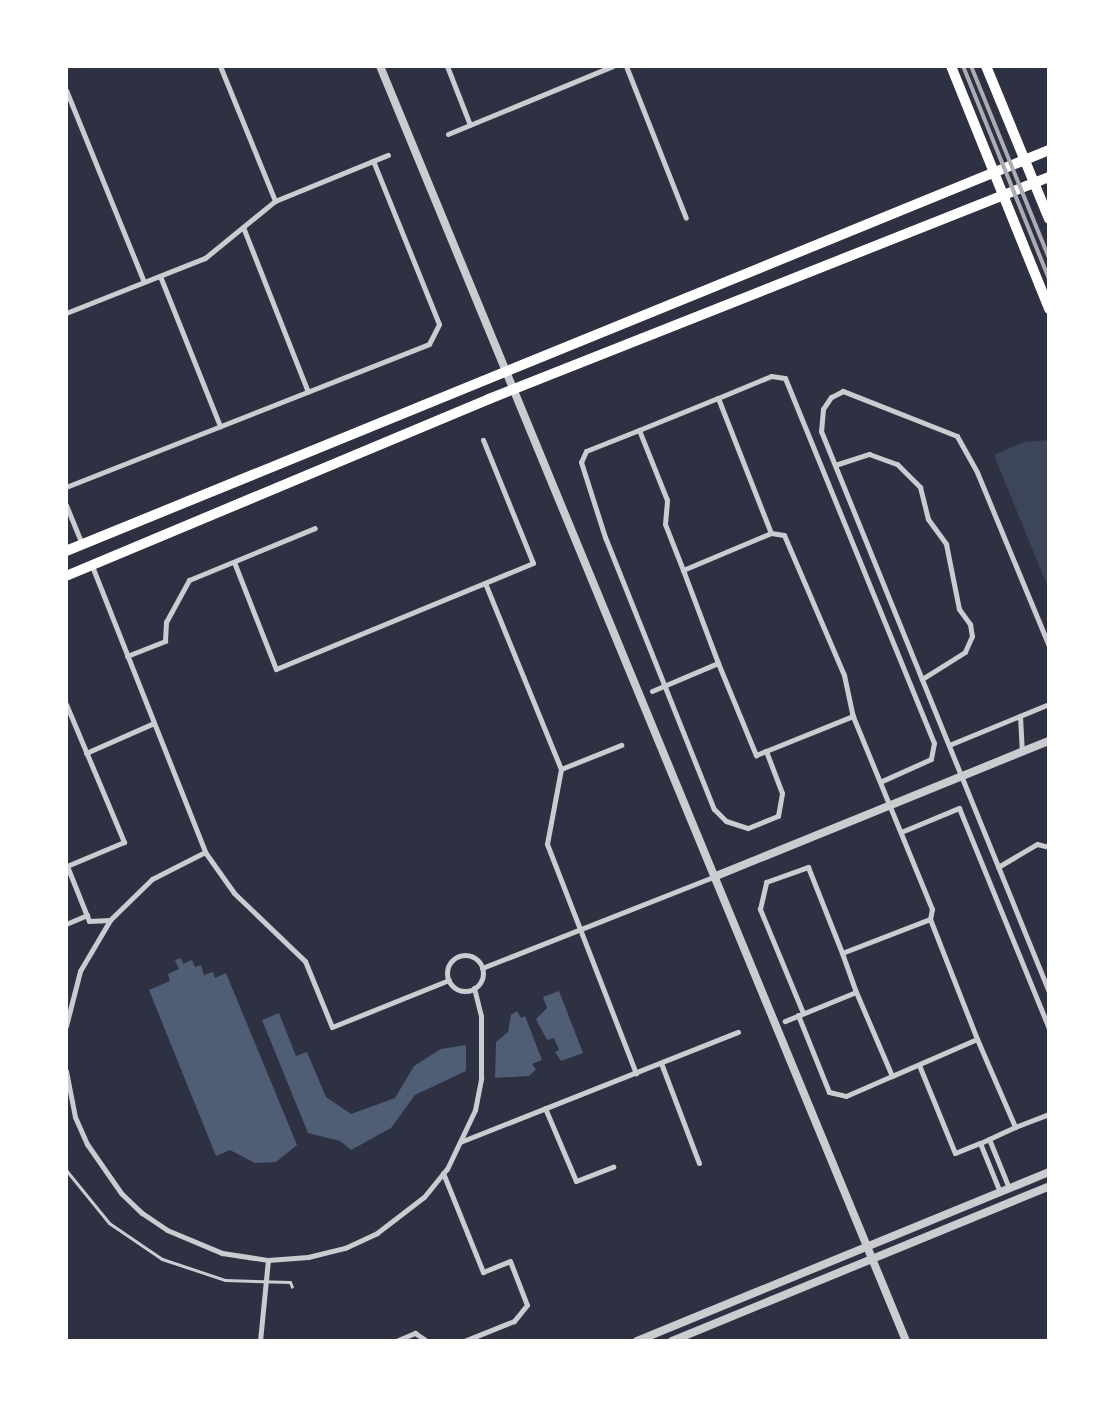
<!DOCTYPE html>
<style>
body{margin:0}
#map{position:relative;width:1115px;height:1407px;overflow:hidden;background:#2d3142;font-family:Signika,sans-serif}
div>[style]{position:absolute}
.green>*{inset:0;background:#3c4559}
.water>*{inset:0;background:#4f5d75}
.service>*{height:3px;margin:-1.5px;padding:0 1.5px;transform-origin:1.5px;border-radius:1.5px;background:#caccd0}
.minor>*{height:5px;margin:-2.5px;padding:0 2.5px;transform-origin:2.5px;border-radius:2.5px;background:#caccd0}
.minor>.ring{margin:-2.5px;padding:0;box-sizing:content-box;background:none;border:5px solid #caccd0;border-radius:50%}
.tertiary>*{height:8px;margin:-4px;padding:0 4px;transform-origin:4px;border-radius:4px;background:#caccd0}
.primary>*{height:10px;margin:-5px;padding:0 5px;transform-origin:5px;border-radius:5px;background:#fff}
.rail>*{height:4px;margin:-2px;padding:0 2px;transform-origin:2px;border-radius:2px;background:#abadb3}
span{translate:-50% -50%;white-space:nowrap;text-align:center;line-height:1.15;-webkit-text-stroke:4.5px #fff;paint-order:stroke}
.frame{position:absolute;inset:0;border:68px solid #fff;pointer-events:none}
</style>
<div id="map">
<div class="green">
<div style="clip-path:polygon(1049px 440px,1049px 590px,994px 455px,1024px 442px)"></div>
</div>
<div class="water">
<div style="clip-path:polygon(181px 958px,183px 964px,192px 960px,195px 967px,201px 965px,204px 975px,213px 972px,215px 978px,226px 973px,297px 1145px,276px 1162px,255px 1163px,230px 1150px,216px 1156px,149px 990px,170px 981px,168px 974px,179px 969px,175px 960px)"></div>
<div style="clip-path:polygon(559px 991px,583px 1053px,561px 1061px,555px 1052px,559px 1050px,554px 1038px,547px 1040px,536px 1019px,547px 1008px,543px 997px)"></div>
<div style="clip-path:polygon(517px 1011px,521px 1018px,525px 1016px,542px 1060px,532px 1064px,536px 1069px,529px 1076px,495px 1078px,496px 1042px,508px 1032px,511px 1015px)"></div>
<div style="clip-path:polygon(279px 1013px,296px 1056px,307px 1052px,326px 1097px,351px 1114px,395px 1098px,414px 1066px,441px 1049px,466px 1045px,466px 1071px,415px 1095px,391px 1128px,351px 1150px,340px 1141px,308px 1133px,262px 1020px)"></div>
</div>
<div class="service">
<div style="left:66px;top:1170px;width:68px;rotate:50.9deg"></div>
<div style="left:109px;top:1223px;width:64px;rotate:34.2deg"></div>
<div style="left:162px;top:1259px;width:66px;rotate:18.4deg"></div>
<div style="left:225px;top:1280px;width:65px;rotate:1.8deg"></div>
<div style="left:290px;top:1282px;width:5px;rotate:68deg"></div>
</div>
<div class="minor">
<div style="left:220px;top:66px;width:146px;rotate:67.8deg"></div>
<div style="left:447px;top:66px;width:63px;rotate:68.7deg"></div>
<div style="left:626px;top:66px;width:163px;rotate:68.5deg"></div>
<div style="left:66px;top:90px;width:207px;rotate:67.9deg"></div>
<div style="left:448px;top:134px;width:178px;rotate:-22.4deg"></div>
<div style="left:243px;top:227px;width:177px;rotate:68.5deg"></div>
<div style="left:160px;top:276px;width:162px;rotate:68.2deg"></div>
<div style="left:66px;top:313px;width:149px;rotate:-21.6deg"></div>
<div style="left:205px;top:258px;width:90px;rotate:-39.2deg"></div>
<div style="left:275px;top:201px;width:122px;rotate:-22.2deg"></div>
<div style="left:718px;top:398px;width:57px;rotate:-22.5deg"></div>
<div style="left:771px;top:376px;width:14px;rotate:8deg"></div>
<div style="left:785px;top:378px;width:394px;rotate:67.8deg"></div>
<div style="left:934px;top:743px;width:16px;rotate:101deg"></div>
<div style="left:931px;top:759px;width:54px;rotate:155.8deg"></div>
<div style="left:639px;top:430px;width:85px;rotate:-22.1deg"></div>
<div style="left:718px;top:398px;width:145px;rotate:68.6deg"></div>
<div style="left:835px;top:465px;width:36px;rotate:-18deg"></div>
<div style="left:869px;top:454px;width:30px;rotate:20deg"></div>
<div style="left:897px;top:464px;width:33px;rotate:45deg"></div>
<div style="left:920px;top:487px;width:33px;rotate:76deg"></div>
<div style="left:928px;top:519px;width:31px;rotate:54deg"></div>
<div style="left:946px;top:544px;width:66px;rotate:78.7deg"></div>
<div style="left:959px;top:609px;width:19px;rotate:54deg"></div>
<div style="left:970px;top:624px;width:12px;rotate:81deg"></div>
<div style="left:972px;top:636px;width:17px;rotate:114deg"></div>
<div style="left:965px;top:652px;width:51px;rotate:147.9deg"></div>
<div style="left:66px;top:487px;width:390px;rotate:-21.5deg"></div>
<div style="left:429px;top:344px;width:22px;rotate:-63deg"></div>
<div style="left:439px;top:324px;width:176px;rotate:-112deg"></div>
<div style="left:66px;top:505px;width:42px;rotate:67.7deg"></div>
<div style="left:234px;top:562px;width:115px;rotate:68.6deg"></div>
<div style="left:276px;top:669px;width:278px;rotate:-22.4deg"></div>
<div style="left:533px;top:563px;width:133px;rotate:-112.1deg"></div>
<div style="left:92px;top:566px;width:308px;rotate:68.4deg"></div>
<div style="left:205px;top:852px;width:50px;rotate:54.7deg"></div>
<div style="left:234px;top:893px;width:98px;rotate:43.8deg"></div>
<div style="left:305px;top:961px;width:71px;rotate:67.8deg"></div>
<div style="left:332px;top:1027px;width:126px;rotate:-21.9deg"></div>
<div style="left:683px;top:570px;width:49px;rotate:-111.4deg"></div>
<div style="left:665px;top:524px;width:24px;rotate:-85deg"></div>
<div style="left:667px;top:500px;width:75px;rotate:-111.8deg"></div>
<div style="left:639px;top:430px;width:57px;rotate:158.4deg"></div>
<div style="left:586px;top:451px;width:12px;rotate:114deg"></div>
<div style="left:581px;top:462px;width:79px;rotate:72.3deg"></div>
<div style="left:605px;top:537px;width:293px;rotate:68.2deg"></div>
<div style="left:714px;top:809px;width:17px;rotate:45deg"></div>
<div style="left:726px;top:821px;width:23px;rotate:18deg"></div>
<div style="left:748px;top:828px;width:32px;rotate:-22deg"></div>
<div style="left:778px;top:816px;width:23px;rotate:-80deg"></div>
<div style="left:782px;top:793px;width:45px;rotate:-110.9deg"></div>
<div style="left:766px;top:751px;width:94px;rotate:-21.9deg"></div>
<div style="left:485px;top:583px;width:201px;rotate:67.8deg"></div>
<div style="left:561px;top:769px;width:76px;rotate:100.6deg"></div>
<div style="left:547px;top:844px;width:246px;rotate:68.8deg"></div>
<div style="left:1049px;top:646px;width:188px;rotate:-112.5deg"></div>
<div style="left:977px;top:472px;width:41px;rotate:-119.1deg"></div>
<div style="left:957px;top:436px;width:123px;rotate:-158.5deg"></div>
<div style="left:843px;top:391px;width:13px;rotate:153deg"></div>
<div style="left:831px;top:397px;width:14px;rotate:124deg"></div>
<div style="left:823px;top:409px;width:22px;rotate:95deg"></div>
<div style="left:821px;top:431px;width:606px;rotate:67.88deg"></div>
<div style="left:127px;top:656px;width:41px;rotate:-21.5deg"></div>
<div style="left:165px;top:641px;width:19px;rotate:-87deg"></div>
<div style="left:166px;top:622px;width:48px;rotate:-61.3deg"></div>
<div style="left:189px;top:580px;width:136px;rotate:-22.4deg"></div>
<div style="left:718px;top:663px;width:100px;rotate:67.6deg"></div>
<div style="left:756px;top:755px;width:11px;rotate:-22deg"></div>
<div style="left:652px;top:691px;width:72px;rotate:-23deg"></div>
<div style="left:718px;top:663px;width:99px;rotate:-110.6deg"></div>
<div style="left:683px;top:570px;width:95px;rotate:-22.8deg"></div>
<div style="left:771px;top:533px;width:13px;rotate:9deg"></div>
<div style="left:784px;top:535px;width:152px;rotate:66.8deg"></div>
<div style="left:844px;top:675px;width:40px;rotate:78deg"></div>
<div style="left:852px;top:714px;width:211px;rotate:67.7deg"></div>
<div style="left:932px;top:909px;width:10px;rotate:101deg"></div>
<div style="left:930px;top:919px;width:129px;rotate:68.6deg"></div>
<div style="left:977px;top:1039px;width:93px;rotate:156.5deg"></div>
<div style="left:892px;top:1076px;width:91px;rotate:-113.2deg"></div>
<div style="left:856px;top:992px;width:77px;rotate:157.8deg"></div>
<div style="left:66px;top:704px;width:150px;rotate:67.2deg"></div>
<div style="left:124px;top:842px;width:62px;rotate:157.2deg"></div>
<div style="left:67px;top:866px;width:59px;rotate:68.2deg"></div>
<div style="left:89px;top:921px;width:21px;rotate:-3deg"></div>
<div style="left:1020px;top:716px;width:35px;rotate:87deg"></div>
<div style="left:949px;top:745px;width:108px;rotate:-22.3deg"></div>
<div style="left:86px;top:753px;width:74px;rotate:-23.8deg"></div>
<div style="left:561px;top:769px;width:65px;rotate:-21.8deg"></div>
<div style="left:901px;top:832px;width:63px;rotate:-22.5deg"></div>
<div style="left:959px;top:808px;width:239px;rotate:67.8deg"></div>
<div style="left:998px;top:867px;width:45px;rotate:-30.5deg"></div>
<div style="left:1037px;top:844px;width:12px;rotate:14deg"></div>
<div style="left:66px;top:924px;width:23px;rotate:-23deg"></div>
<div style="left:842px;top:953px;width:41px;rotate:70.3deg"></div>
<div class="ring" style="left:447px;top:955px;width:31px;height:31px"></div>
<div style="left:482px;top:968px;width:251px;rotate:-21.5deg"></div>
<div style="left:803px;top:1013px;width:113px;rotate:-112.5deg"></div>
<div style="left:760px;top:909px;width:28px;rotate:-77deg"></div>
<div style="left:766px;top:882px;width:45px;rotate:-19.7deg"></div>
<div style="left:808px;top:867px;width:92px;rotate:68.4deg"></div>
<div style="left:842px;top:953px;width:94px;rotate:-21.1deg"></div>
<div style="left:798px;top:1015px;width:83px;rotate:68.1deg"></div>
<div style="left:829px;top:1092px;width:17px;rotate:13deg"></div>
<div style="left:846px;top:1096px;width:50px;rotate:-23.5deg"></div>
<div style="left:66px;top:1026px;width:57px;rotate:-75.7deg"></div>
<div style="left:80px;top:971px;width:59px;rotate:-59.5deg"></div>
<div style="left:110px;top:920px;width:59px;rotate:-44.3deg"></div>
<div style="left:152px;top:879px;width:59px;rotate:-27deg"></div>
<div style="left:977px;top:1039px;width:96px;rotate:66.6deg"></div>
<div style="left:1015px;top:1127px;width:38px;rotate:155deg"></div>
<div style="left:661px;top:1063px;width:107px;rotate:69.2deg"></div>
<div style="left:919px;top:1065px;width:95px;rotate:67.8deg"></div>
<div style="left:955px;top:1153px;width:27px;rotate:-22deg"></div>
<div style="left:980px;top:1143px;width:53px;rotate:67.8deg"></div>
<div style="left:66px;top:1071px;width:47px;rotate:78.9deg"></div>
<div style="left:75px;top:1117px;width:30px;rotate:66deg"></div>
<div style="left:87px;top:1144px;width:60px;rotate:55.2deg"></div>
<div style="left:121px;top:1193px;width:29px;rotate:44deg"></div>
<div style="left:142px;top:1213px;width:30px;rotate:34deg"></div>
<div style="left:167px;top:1230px;width:60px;rotate:22.7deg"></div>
<div style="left:222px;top:1253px;width:47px;rotate:8.7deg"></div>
<div style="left:268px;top:1260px;width:40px;rotate:-4.3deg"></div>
<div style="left:308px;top:1257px;width:38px;rotate:-14deg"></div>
<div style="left:345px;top:1248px;width:35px;rotate:-25deg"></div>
<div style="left:377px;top:1233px;width:59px;rotate:-37.5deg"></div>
<div style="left:424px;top:1197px;width:36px;rotate:-51deg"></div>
<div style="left:447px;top:1169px;width:65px;rotate:-64.6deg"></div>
<div style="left:475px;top:1110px;width:33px;rotate:-79deg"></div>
<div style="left:481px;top:1078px;width:62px;rotate:-90deg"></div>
<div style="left:481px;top:1016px;width:29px;rotate:-104deg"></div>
<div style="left:545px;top:1108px;width:79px;rotate:67deg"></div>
<div style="left:576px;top:1181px;width:40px;rotate:-21deg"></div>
<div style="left:1015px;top:1127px;width:36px;rotate:-21deg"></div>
<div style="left:989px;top:1139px;width:53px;rotate:67.8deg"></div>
<div style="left:460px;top:1142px;width:299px;rotate:-21.6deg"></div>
<div style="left:443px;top:1173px;width:107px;rotate:68deg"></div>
<div style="left:483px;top:1272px;width:29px;rotate:-22deg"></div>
<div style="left:510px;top:1261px;width:47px;rotate:68.9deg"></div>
<div style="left:527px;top:1305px;width:21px;rotate:129deg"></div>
<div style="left:514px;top:1321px;width:54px;rotate:158.2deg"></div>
<div style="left:260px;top:1341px;width:81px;rotate:-84.4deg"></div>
<div style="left:396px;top:1341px;width:21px;rotate:-23deg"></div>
<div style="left:415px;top:1333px;width:14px;rotate:34deg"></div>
</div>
<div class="tertiary">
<div style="left:380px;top:66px;width:1379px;rotate:67.58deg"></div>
<div style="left:716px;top:876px;width:359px;rotate:-22.1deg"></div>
<div style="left:637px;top:1341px;width:445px;rotate:-22.3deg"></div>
<div style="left:672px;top:1341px;width:408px;rotate:-22.3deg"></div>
</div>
<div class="primary">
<div style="left:951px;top:66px;width:262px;rotate:68deg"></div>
<div style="left:986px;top:66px;width:165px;rotate:67.6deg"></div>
<div style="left:66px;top:551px;width:1062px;rotate:-22.19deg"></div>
<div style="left:66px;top:576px;width:459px;rotate:-22.7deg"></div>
<div style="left:489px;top:399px;width:602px;rotate:-21.62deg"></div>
</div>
<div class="rail">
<div style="left:963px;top:66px;width:230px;rotate:68deg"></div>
<div style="left:971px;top:66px;width:207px;rotate:67.9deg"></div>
</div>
<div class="frame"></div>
</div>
